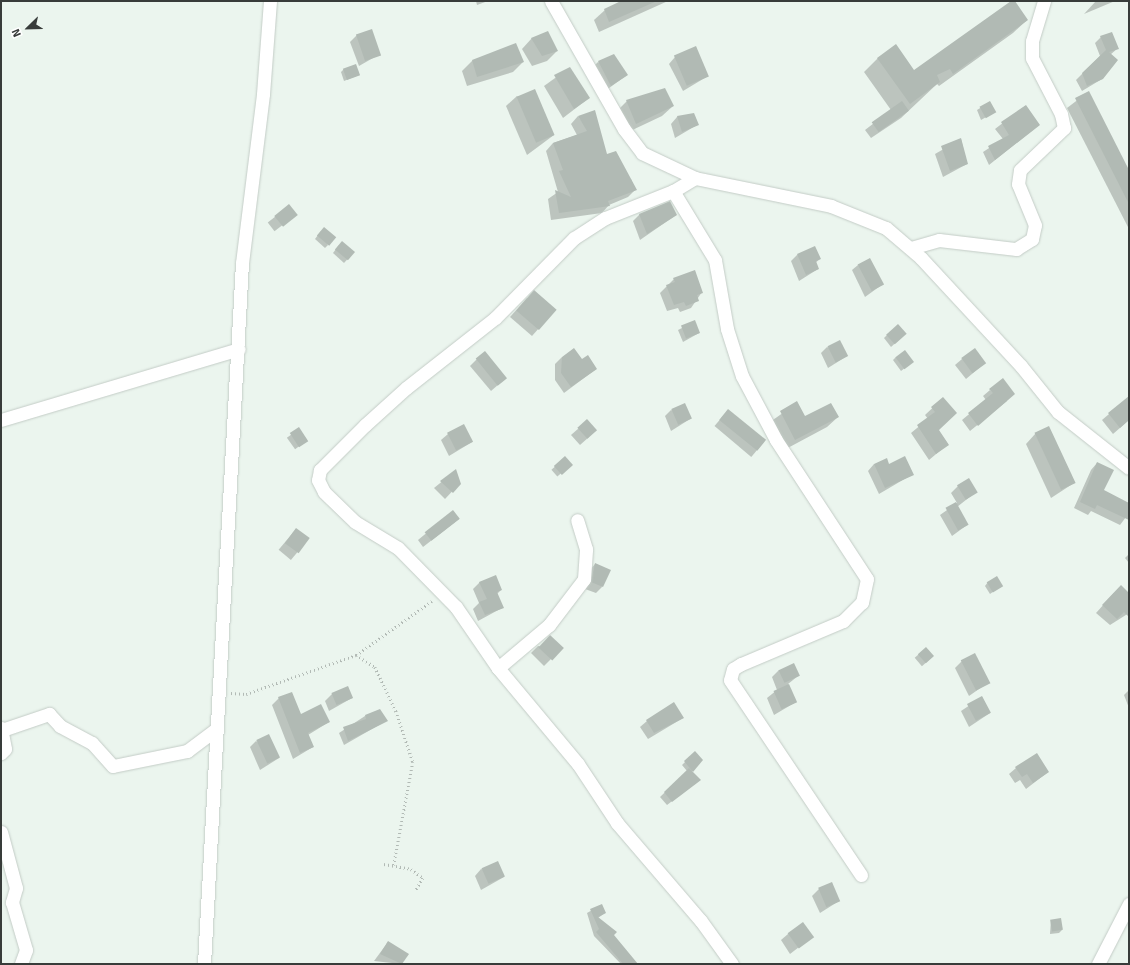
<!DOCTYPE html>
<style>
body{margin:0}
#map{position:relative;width:1130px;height:965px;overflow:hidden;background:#ebf5ee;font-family:Signika,sans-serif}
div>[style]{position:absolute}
.shadow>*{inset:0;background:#0003;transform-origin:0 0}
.building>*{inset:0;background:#b1bab4;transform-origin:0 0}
.path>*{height:2.5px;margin-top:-1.25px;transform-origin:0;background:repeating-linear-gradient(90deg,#b2bab5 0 1px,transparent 0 4px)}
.roads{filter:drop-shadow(0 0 1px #c3ccc6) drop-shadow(0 0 1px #c3ccc6)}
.street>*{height:13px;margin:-6.5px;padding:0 6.5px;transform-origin:6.5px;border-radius:6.5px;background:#fff}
span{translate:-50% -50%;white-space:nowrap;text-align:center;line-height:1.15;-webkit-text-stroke:4px #fff;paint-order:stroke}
.frame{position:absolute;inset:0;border:2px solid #383c3a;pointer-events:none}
.north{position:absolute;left:8px;top:8px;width:40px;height:40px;-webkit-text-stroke:3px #fff;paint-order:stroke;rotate:247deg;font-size:11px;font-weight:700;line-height:16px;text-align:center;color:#383c3a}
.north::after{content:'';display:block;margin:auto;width:14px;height:18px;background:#383c3a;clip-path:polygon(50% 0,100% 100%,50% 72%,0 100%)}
</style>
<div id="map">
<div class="shadow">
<div style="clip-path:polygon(476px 1px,488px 1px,477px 5px)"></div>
<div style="clip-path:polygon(623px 1px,668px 1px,599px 32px,594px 20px,605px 10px)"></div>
<div style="clip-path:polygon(1013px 1px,1027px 20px,1013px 33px,939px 86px,937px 84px,901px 118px,871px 138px,865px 130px,891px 110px,864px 72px,878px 58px,914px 71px)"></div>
<div style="clip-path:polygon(1096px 1px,1115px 1px,1084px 14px)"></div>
<div style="clip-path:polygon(357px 35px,380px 54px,359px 66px,350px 42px)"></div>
<div style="clip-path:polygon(1101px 37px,1118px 48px,1110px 55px,1102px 79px,1082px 91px,1076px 80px,1100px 56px,1095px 43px)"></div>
<div style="clip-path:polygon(532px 38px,557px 51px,547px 61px,532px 66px,522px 49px)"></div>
<div style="clip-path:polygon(516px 45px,523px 62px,513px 72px,467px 86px,462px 71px,472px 61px)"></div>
<div style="clip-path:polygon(675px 57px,708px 76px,683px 91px,669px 64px)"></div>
<div style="clip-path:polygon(598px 62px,627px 75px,605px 91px,592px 68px)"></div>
<div style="clip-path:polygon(569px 68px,589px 98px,563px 118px,544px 86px)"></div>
<div style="clip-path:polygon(344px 69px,359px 75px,344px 81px,341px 72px)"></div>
<div style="clip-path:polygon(1088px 92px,1129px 172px,1129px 229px,1067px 108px)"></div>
<div style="clip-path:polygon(517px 96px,554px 135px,527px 155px,506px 106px)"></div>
<div style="clip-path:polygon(627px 101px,673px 106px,662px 116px,626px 133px,617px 111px)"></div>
<div style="clip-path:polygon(990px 102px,995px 112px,981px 120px,977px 110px)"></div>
<div style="clip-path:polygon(1025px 106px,1039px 125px,989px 165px,983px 152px,1003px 139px,995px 129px)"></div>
<div style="clip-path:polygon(693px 114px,697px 125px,675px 138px,671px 124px,677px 117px)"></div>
<div style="clip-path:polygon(578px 116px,606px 155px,628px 180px,631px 179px,635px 190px,628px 197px,609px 205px,602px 213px,551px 220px,548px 199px,558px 192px,546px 151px,553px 143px,577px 135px,571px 124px)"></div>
<div style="clip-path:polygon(961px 139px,967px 164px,943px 177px,935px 154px)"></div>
<div style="left:289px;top:206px;width:11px;height:27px;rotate:52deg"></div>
<div style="clip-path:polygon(640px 214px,676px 215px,640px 240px,633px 221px)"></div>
<div style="clip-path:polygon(321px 231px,328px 245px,325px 248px,315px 239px)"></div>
<div style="clip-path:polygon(339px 245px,354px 252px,344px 263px,333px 253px)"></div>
<div style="clip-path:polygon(797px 255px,820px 259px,815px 263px,818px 269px,799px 281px,791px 261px)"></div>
<div style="clip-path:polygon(858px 265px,883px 284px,865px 297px,852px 270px)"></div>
<div style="clip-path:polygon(674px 279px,702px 292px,691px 308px,680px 312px,678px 308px,667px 311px,660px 293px)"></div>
<div style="clip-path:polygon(527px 298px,555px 310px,532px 336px,510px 317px)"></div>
<div style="clip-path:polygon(694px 322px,699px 333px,683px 342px,678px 330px)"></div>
<div style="clip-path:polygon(887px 335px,902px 337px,891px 347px,884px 338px)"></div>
<div style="clip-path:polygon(827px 347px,847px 356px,828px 368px,821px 353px)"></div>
<div style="clip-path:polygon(562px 357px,581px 361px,596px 369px,564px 393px,555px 380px,555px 364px)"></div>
<div style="clip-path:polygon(896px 357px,910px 364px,901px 371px,893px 360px)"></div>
<div style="clip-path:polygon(477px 359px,506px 378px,491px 391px,470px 366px)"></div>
<div style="clip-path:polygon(962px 359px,985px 363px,966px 379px,955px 365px)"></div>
<div style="clip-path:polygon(990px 390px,1007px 401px,970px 431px,962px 420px,986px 400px,983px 396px)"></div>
<div style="clip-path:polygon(1129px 397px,1129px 420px,1113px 434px,1102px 420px)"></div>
<div style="clip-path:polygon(943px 398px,938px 430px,948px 444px,929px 460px,911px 433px,928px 419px,925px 415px)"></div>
<div style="clip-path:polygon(797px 403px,805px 417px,838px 417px,827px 427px,784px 450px,770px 422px)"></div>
<div style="clip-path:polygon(671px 410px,690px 419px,671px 431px,665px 416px)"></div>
<div style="left:728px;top:410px;width:48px;height:21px;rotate:40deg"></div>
<div style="clip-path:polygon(587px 421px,589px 437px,580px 445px,571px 435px)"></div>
<div style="left:299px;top:429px;width:14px;height:15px;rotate:54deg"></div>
<div style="clip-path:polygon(1036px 433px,1074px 483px,1051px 498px,1026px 444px)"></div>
<div style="clip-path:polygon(448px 434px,472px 442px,449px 456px,441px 440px)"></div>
<div style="left:565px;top:458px;width:9px;height:18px;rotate:49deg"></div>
<div style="clip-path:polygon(1097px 463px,1103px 491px,1129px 504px,1129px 513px,1120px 525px,1091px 511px,1088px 515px,1074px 508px,1091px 470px)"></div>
<div style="clip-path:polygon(874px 464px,889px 465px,913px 474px,879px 494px,868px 471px)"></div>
<div style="clip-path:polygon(455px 471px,459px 484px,445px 499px,434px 488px)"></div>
<div style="clip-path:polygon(958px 486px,976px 492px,957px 507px,967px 525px,952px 536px,940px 515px,957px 503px,951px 493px)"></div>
<div style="clip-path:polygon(453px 511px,459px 519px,423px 547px,418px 540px)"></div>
<div style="left:296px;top:529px;width:16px;height:27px;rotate:40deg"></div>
<div style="clip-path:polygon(1129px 554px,1129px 563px,1125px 558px)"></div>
<div style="clip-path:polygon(595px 564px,602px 587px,596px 593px,585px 589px,589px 571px)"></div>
<div style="clip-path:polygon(480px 582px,501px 590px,497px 594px,502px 608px,478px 621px,473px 609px,479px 603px,473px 589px)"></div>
<div style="clip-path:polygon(988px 582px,1001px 586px,990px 594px,985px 586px)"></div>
<div style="clip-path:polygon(1114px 593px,1129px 598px,1129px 613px,1110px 625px,1096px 613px)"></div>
<div style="clip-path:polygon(538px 646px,562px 648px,544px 666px,531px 653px)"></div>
<div style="left:926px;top:648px;width:11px;height:15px;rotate:49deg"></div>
<div style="clip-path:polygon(962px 661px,989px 682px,969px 696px,955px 668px)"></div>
<div style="clip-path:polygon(779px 670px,798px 676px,788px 684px,796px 702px,774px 715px,767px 698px,777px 690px,772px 677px)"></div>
<div style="clip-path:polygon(1129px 690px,1129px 708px,1124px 695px)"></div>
<div style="clip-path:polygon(332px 694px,352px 698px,329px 711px,325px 701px)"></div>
<div style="clip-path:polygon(982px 697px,990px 713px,969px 727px,961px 711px)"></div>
<div style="clip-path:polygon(279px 698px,300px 716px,329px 722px,308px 735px,313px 747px,293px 759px,272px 705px)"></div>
<div style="clip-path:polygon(365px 716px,386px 721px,344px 745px,339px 733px)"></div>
<div style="clip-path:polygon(683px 718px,648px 739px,640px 727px,647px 721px)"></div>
<div style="clip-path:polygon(256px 741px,279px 758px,260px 770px,250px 747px)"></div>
<div style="clip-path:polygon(695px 752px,702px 760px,691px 772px,700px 780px,667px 805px,660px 797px,687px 771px,682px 765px)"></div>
<div style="clip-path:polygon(1016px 768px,1048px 772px,1026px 789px,1020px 780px,1015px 783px,1009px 774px)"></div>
<div style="clip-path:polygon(481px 869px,504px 877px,481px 890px,475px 876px)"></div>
<div style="clip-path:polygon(819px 889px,839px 901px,820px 913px,812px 896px)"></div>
<div style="clip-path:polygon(601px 905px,605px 913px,598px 918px,637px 964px,621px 964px,594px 936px,587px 913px)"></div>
<div style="clip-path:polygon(1051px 920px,1062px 930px,1059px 933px,1050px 934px)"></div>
<div style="clip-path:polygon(788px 934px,812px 937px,790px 954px,781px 940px)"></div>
<div style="clip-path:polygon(388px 942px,407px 954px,401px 964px,374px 961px)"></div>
</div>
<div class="building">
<div style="clip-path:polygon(621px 1px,657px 1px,609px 22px,604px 9px)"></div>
<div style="clip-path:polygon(1011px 1px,1015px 1px,1028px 20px,953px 74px,950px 69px,937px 75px,940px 82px,910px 104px,877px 58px,896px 44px,914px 70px)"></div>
<div style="left:372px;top:29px;width:28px;height:17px;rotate:71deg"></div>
<div style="clip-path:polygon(548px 31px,558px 51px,542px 56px,531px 38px)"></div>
<div style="clip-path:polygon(1112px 32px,1119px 49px,1109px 52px,1118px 60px,1103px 79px,1087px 86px,1082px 73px,1106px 50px,1100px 36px)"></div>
<div style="clip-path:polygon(516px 43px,524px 62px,477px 77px,472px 60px)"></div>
<div style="left:696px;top:46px;width:33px;height:24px;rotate:67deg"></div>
<div style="clip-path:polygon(614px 54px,628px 75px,611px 86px,598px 61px)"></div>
<div style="left:356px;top:64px;width:12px;height:14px;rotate:70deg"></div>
<div style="clip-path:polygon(570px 67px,590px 98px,574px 109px,554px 75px)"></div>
<div style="clip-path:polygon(665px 88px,674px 106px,636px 124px,626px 100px)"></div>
<div style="left:535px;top:89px;width:50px;height:20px;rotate:67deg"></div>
<div style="clip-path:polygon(1089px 91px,1129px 170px,1129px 204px,1075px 98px)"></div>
<div style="left:902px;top:101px;width:12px;height:37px;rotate:55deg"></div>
<div style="left:990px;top:101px;width:13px;height:12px;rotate:61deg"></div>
<div style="clip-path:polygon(1026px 105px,1040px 125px,995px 160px,988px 146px,1009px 135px,1001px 122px)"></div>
<div style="clip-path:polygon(595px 110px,607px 154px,616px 151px,637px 190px,608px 201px,610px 206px,559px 213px,555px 190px,571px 197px,559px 171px,563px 170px,553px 143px,587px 131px,578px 116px)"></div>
<div style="clip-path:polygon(694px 113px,699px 125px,682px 132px,677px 116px)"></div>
<div style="clip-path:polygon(961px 138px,968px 164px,950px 171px,941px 146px)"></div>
<div style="clip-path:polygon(670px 201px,677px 215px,647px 234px,639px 214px)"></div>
<div style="left:289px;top:204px;width:14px;height:19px;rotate:51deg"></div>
<div style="left:324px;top:227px;width:16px;height:11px;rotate:40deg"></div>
<div style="left:342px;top:241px;width:17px;height:11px;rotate:40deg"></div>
<div style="clip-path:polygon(815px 246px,821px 259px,816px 261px,819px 269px,806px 275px,797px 254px)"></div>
<div style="left:870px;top:258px;width:30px;height:14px;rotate:62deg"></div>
<div style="clip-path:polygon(695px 270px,703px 293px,697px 295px,699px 301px,686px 306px,684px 302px,674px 305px,666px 285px,675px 282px,673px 278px)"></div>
<div style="left:534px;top:290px;width:30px;height:27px;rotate:41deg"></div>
<div style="left:695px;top:320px;width:14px;height:15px;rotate:69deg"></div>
<div style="left:898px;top:324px;width:13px;height:16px;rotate:48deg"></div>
<div style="left:840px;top:340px;width:18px;height:14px;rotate:63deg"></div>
<div style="clip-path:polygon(574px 348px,582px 359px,588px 355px,597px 369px,571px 387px,561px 373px,562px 357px)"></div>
<div style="left:975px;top:348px;width:19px;height:17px;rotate:54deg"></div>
<div style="left:905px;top:350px;width:15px;height:12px;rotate:53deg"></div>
<div style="left:485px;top:351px;width:35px;height:12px;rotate:51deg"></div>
<div style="clip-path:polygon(1003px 378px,1015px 394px,978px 426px,968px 413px,993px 393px,989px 389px)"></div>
<div style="clip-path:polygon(1129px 396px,1129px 420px,1120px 428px,1108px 413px)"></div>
<div style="clip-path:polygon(943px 397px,957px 413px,939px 430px,949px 445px,936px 454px,917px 425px,935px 412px,931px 407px)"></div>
<div style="clip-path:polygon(797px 401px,805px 416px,831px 403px,839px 417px,795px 440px,780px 411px)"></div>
<div style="left:685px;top:403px;width:17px;height:15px;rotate:66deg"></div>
<div style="left:728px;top:409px;width:49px;height:14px;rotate:39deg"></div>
<div style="left:587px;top:419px;width:15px;height:13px;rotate:48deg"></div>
<div style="left:464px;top:424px;width:20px;height:19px;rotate:63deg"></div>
<div style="left:1049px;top:426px;width:63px;height:16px;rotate:65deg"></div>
<div style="left:299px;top:427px;width:17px;height:11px;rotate:57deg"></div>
<div style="left:565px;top:456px;width:12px;height:15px;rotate:48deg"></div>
<div style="clip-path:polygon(905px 456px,914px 475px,885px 488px,874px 464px,887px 458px,889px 464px)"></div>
<div style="clip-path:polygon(1097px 462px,1114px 470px,1104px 490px,1129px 503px,1129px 520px,1097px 505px,1095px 509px,1080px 502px)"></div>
<div style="clip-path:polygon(456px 469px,461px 484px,453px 493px,440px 481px)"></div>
<div style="left:969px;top:478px;width:17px;height:14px;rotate:59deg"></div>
<div style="left:956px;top:502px;width:26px;height:12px;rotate:61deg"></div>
<div style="left:453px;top:510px;width:11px;height:36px;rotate:52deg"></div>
<div style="left:296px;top:528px;width:17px;height:19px;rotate:36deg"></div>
<div style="clip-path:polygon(595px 563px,611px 570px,603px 587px,591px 582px)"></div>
<div style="clip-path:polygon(496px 575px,502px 590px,497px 592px,504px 608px,485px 615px,479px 602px,487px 599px,479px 582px)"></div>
<div style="left:997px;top:576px;width:12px;height:12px;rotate:59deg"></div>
<div style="clip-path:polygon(1121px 585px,1129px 593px,1129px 617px,1124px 612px,1117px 619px,1102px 605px)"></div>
<div style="left:550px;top:635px;width:19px;height:17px;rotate:43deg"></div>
<div style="left:926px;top:647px;width:12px;height:11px;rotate:48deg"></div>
<div style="left:975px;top:653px;width:34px;height:16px;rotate:63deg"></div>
<div style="left:794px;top:663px;width:14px;height:17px;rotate:65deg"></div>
<div style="left:789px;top:684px;width:20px;height:17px;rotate:66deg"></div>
<div style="left:348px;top:686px;width:13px;height:18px;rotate:67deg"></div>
<div style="clip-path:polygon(292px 692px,301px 714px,321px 704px,330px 722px,308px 733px,314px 747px,300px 753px,278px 697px)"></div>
<div style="left:982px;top:696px;width:19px;height:17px;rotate:62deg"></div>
<div style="clip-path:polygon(674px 702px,684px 718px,654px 733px,646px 720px)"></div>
<div style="clip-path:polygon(380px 709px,388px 721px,348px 741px,343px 727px,366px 719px,365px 715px)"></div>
<div style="left:269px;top:734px;width:26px;height:14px;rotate:65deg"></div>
<div style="clip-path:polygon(695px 751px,703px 760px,693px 772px,684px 761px)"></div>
<div style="clip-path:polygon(1037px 753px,1049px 772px,1033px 783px,1027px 774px,1022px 777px,1015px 767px)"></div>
<div style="clip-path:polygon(689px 768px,701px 780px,672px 802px,664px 792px)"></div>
<div style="left:498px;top:861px;width:17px;height:18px;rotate:66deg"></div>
<div style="left:832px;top:882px;width:21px;height:15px;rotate:67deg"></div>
<div style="clip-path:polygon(602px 904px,606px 913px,598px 917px,617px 932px,614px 935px,638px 964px,623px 964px,596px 932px,599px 929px,590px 909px)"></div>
<div style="left:1061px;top:918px;width:12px;height:11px;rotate:81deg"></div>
<div style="left:803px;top:922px;width:19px;height:19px;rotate:54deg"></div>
<div style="clip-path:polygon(388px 941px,409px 954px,402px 964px,380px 954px)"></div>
</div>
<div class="path">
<div style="left:356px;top:655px;width:22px;rotate:32deg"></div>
<div style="left:375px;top:667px;width:49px;rotate:64.5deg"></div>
<div style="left:396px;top:711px;width:54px;rotate:71.6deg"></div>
<div style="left:413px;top:762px;width:105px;rotate:100.5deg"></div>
<div style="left:231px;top:693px;width:15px;rotate:4deg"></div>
<div style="left:246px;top:694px;width:117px;rotate:-19.5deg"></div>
<div style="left:356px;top:655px;width:93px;rotate:-35.4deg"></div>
<div style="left:384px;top:864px;width:27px;rotate:10deg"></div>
<div style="left:411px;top:869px;width:15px;rotate:37deg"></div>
<div style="left:423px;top:878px;width:14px;rotate:120deg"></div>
</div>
<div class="roads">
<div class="street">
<div style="left:551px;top:1px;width:147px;rotate:60.3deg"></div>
<div style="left:624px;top:129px;width:30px;rotate:53deg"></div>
<div style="left:642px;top:153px;width:59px;rotate:25.3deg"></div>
<div style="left:695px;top:178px;width:139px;rotate:11.6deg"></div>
<div style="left:831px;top:206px;width:59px;rotate:21.8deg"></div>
<div style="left:886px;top:228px;width:46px;rotate:40.6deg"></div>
<div style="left:921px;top:258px;width:147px;rotate:47.2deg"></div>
<div style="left:1021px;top:366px;width:59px;rotate:51.2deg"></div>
<div style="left:1058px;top:412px;width:90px;rotate:38.3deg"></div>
<div style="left:695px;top:178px;width:26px;rotate:149deg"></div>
<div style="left:673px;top:191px;width:73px;rotate:158.3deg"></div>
<div style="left:605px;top:218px;width:37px;rotate:147deg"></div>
<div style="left:574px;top:238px;width:112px;rotate:134.6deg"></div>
<div style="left:495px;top:318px;width:113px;rotate:141.8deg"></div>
<div style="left:406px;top:388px;width:55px;rotate:137.9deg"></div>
<div style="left:365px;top:425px;width:64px;rotate:135deg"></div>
<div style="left:320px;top:470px;width:10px;rotate:101deg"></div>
<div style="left:318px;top:480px;width:13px;rotate:63deg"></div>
<div style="left:324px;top:492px;width:43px;rotate:44.1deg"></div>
<div style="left:355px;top:522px;width:50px;rotate:31.2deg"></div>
<div style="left:398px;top:548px;width:83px;rotate:45.5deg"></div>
<div style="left:456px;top:607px;width:74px;rotate:55.5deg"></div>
<div style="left:498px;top:668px;width:125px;rotate:50.2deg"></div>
<div style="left:578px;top:764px;width:71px;rotate:56.5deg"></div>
<div style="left:617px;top:823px;width:129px;rotate:49.4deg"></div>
<div style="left:701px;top:921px;width:53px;rotate:54.2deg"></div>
<div style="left:673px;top:191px;width:81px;rotate:58.7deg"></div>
<div style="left:715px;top:260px;width:70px;rotate:80.1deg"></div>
<div style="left:727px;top:329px;width:49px;rotate:72.3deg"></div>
<div style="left:742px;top:376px;width:72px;rotate:62deg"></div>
<div style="left:776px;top:440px;width:166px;rotate:56.8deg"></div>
<div style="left:867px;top:579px;width:24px;rotate:102deg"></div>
<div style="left:862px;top:602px;width:27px;rotate:135deg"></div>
<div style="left:843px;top:621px;width:111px;rotate:157.1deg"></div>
<div style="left:741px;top:664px;width:9px;rotate:148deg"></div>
<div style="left:733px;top:669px;width:11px;rotate:105deg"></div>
<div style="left:730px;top:680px;width:235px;rotate:56.1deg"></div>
<div style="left:911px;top:248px;width:29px;rotate:-16deg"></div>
<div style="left:939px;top:240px;width:78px;rotate:6.7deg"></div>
<div style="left:1016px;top:249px;width:19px;rotate:-32deg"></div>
<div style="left:1032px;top:239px;width:14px;rotate:-78deg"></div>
<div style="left:1035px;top:225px;width:44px;rotate:-112.5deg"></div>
<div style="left:1018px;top:184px;width:14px;rotate:-82deg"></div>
<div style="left:1020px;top:170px;width:61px;rotate:-43.7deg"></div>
<div style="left:1064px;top:128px;width:14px;rotate:-102deg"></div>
<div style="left:1061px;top:114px;width:63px;rotate:-117.4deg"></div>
<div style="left:1032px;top:58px;width:17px;rotate:-90deg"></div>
<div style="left:1032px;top:41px;width:42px;rotate:-73.3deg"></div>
<div style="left:1px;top:420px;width:248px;rotate:-16.6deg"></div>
<div style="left:498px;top:668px;width:67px;rotate:-40.1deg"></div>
<div style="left:549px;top:625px;width:58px;rotate:-52.7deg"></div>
<div style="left:584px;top:579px;width:30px;rotate:-86deg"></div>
<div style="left:586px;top:549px;width:30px;rotate:-107deg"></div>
<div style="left:1px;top:728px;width:21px;rotate:79deg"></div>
<div style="left:5px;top:749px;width:6px;rotate:135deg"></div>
<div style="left:2px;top:730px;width:50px;rotate:-18.8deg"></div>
<div style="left:49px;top:714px;width:16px;rotate:47deg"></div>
<div style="left:60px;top:726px;width:36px;rotate:28deg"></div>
<div style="left:92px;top:743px;width:31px;rotate:48deg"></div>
<div style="left:113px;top:766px;width:76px;rotate:-11.5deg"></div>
<div style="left:187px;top:751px;width:35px;rotate:-37deg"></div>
<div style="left:1px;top:832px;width:58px;rotate:75deg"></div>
<div style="left:16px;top:888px;width:15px;rotate:106deg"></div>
<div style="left:12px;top:902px;width:50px;rotate:73.7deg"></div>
<div style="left:26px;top:950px;width:15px;rotate:110deg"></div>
<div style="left:204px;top:964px;width:702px;rotate:-86.9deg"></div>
<div style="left:242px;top:263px;width:170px;rotate:-82.9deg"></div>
<div style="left:263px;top:94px;width:93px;rotate:-85.7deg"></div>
<div style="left:1098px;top:964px;width:68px;rotate:-62.7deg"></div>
</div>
</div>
<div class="frame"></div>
<div class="north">N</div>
</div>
